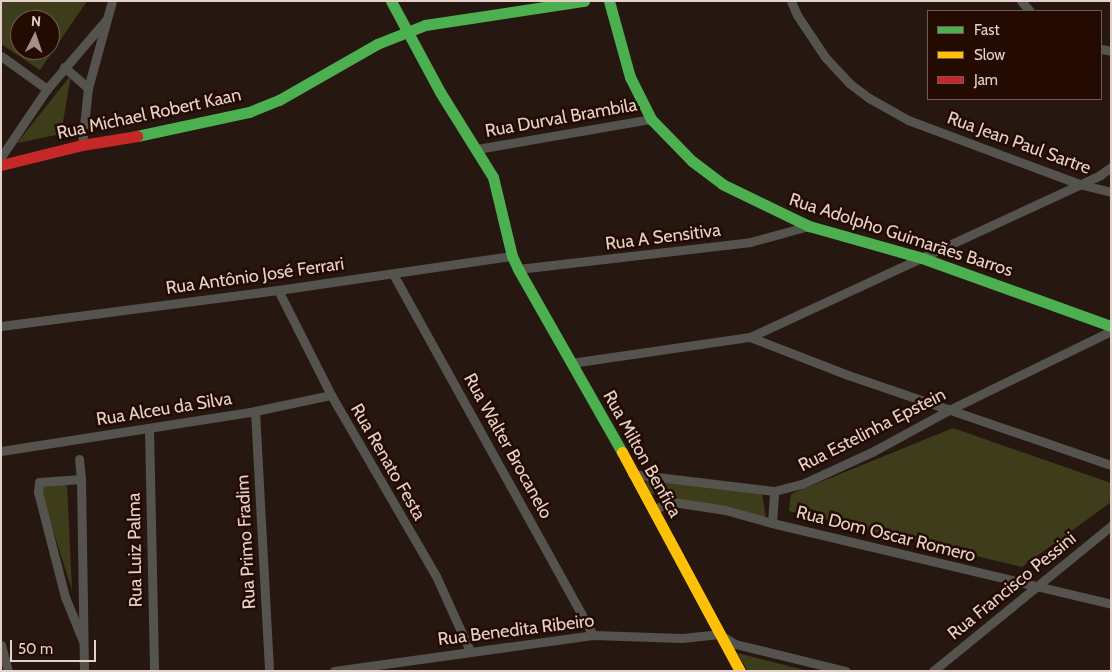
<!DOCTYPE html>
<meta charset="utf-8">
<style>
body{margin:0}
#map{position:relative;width:1112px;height:672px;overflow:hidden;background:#261811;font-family:Cabin,sans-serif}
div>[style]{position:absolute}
.green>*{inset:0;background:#3d3d1c}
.street>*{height:9px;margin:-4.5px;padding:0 4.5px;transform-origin:4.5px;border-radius:4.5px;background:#55534e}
.fast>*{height:11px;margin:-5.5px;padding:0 5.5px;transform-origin:5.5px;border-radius:5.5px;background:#4caf50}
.slow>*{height:11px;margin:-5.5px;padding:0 5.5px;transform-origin:5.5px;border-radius:5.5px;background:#ffc107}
.jam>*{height:11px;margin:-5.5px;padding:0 5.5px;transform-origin:5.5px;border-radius:5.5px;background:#c62828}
span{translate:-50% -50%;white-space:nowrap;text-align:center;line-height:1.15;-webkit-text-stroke:5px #240b02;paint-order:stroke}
.street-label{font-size:18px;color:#e4d1c9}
.frame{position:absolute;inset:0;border:2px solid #e4d1c9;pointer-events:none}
.legend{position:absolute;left:927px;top:10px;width:175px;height:90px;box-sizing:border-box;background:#240b02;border:1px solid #715a52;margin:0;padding:6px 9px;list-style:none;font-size:15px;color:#e4d1c9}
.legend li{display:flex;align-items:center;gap:10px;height:25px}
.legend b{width:25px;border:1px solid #715a52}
.north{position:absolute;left:10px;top:10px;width:50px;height:50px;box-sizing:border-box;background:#240b02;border:1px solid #715a52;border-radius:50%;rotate:4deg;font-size:14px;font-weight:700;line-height:20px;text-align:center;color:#e4d1c9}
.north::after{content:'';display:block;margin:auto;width:18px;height:22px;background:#a29089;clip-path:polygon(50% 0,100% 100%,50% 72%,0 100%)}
.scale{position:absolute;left:10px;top:640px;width:86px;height:22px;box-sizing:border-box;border:2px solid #e4d1c9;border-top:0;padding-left:6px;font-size:15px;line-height:18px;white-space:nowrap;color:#e4d1c9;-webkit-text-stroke:4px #240b02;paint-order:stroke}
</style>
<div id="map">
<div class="green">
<div style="clip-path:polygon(evenodd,1px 1px,87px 1px,40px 70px,1px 44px,1px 1px,20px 20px,50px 20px,50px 50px,20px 50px,20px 20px)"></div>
<div style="clip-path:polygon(71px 75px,61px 134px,17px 143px)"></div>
<div style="clip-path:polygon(953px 428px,1111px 483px,1111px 502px,1022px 567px,789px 511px,791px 494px)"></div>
<div style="clip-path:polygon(646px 478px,762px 493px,766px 518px,647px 493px)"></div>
<div style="clip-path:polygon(67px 484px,72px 590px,39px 486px)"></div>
<div style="clip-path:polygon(737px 653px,808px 671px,748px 671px)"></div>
</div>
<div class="street">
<div style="left:791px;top:1px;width:15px;rotate:67deg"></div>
<div style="left:797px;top:15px;width:50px;rotate:56.3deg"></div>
<div style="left:825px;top:57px;width:35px;rotate:47deg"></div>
<div style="left:849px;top:83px;width:25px;rotate:37deg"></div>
<div style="left:869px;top:98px;width:45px;rotate:29.4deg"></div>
<div style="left:908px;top:120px;width:183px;rotate:20.5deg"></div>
<div style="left:1079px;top:184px;width:33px;rotate:14deg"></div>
<div style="left:1021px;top:1px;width:13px;rotate:48deg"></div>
<div style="left:1101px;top:49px;width:10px;rotate:11deg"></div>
<div style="left:1px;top:56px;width:57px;rotate:35.7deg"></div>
<div style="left:64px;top:67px;width:32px;rotate:41deg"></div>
<div style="left:82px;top:145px;width:57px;rotate:-84deg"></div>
<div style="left:88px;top:88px;width:90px;rotate:-74.6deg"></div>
<div style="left:477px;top:149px;width:177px;rotate:-9.8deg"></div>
<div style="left:1px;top:157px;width:82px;rotate:-55.9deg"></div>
<div style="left:47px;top:89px;width:91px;rotate:-49.5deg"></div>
<div style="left:518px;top:269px;width:234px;rotate:-6.6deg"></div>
<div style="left:750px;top:242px;width:61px;rotate:-15.2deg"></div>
<div style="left:393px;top:274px;width:413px;rotate:61deg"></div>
<div style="left:278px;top:290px;width:118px;rotate:63.2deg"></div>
<div style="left:331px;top:395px;width:209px;rotate:59.9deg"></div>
<div style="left:436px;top:576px;width:82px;rotate:65.6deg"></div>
<div style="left:1px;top:326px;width:279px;rotate:-7.4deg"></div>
<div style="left:278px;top:290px;width:236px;rotate:-8.3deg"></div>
<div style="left:750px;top:337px;width:105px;rotate:21.2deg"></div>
<div style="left:848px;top:375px;width:278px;rotate:18.9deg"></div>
<div style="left:571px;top:363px;width:181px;rotate:-8.3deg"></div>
<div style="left:750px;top:337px;width:386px;rotate:-24.8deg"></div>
<div style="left:1100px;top:175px;width:14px;rotate:-36deg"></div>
<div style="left:255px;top:411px;width:260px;rotate:86.9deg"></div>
<div style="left:149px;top:428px;width:243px;rotate:88.8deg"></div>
<div style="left:1px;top:451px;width:257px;rotate:-8.9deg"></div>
<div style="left:255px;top:411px;width:78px;rotate:-11.9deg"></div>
<div style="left:79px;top:459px;width:20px;rotate:84deg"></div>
<div style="left:632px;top:474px;width:143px;rotate:6.8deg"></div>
<div style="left:774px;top:491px;width:29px;rotate:-14deg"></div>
<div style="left:802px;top:484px;width:77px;rotate:-24.6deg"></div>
<div style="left:872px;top:452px;width:88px;rotate:-28.6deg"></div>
<div style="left:949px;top:410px;width:180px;rotate:-26deg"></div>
<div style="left:654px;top:509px;width:20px;rotate:-20deg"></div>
<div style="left:673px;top:502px;width:53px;rotate:8.7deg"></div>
<div style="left:725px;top:510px;width:49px;rotate:15.5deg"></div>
<div style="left:772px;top:523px;width:349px;rotate:13.4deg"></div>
<div style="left:772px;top:523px;width:32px;rotate:-86deg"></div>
<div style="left:83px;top:641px;width:48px;rotate:-112.2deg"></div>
<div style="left:65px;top:597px;width:108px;rotate:-104.4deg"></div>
<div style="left:38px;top:492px;width:10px;rotate:-84deg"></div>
<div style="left:39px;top:482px;width:42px;rotate:-4.1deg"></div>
<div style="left:81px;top:479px;width:192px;rotate:89.1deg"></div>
<div style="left:1px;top:645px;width:27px;rotate:75deg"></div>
<div style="left:334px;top:671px;width:261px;rotate:-7.9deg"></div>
<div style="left:593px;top:635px;width:89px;rotate:1.9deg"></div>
<div style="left:682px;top:638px;width:37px;rotate:-6deg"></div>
<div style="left:719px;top:634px;width:19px;rotate:32deg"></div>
<div style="left:735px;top:644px;width:114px;rotate:13.7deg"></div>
<div style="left:933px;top:671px;width:230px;rotate:-39.2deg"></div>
</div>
<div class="fast">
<div style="left:391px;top:1px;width:103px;rotate:61.7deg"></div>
<div style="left:440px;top:92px;width:100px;rotate:58.1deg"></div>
<div style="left:493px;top:177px;width:81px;rotate:76.5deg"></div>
<div style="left:512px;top:256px;width:14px;rotate:65deg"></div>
<div style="left:518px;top:269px;width:210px;rotate:60.4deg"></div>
<div style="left:609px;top:1px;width:79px;rotate:74.6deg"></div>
<div style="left:630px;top:77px;width:47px;rotate:63.4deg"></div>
<div style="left:651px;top:119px;width:59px;rotate:45.7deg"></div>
<div style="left:692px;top:161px;width:38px;rotate:37deg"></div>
<div style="left:722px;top:184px;width:97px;rotate:25.8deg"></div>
<div style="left:809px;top:226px;width:117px;rotate:15.8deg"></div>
<div style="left:922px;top:258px;width:201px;rotate:19.8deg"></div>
<div style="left:137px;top:136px;width:115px;rotate:-12.1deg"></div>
<div style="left:249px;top:112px;width:32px;rotate:-22deg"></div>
<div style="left:279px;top:100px;width:113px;rotate:-29.7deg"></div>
<div style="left:377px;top:44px;width:52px;rotate:-21.6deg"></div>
<div style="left:425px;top:25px;width:161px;rotate:-8.6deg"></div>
</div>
<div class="slow">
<div style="left:622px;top:452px;width:249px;rotate:61.7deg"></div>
</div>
<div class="jam">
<div style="left:1px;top:165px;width:83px;rotate:-13.9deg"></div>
<div style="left:82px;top:145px;width:56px;rotate:-9.3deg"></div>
</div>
<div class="street-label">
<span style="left:149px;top:114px;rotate:-12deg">Rua Michael Robert Kaan</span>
<span style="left:561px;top:118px;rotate:-10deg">Rua Durval Brambila</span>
<span style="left:1019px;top:143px;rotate:20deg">Rua Jean Paul Sartre</span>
<span style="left:901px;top:235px;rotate:18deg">Rua Adolpho Guimarães Barros</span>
<span style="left:663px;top:237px;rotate:-7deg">Rua A Sensitiva</span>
<span style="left:255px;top:276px;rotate:-8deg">Rua Antônio José Ferrari</span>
<span style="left:164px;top:409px;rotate:-9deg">Rua Alceu da Silva</span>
<span style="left:872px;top:430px;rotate:-27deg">Rua Estelinha Epstein</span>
<span style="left:508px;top:446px;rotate:61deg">Rua Walter Brocanelo</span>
<span style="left:642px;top:454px;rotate:61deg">Rua Milton Benfica</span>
<span style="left:388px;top:462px;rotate:60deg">Rua Renato Festa</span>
<span style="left:886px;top:534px;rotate:14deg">Rua Dom Oscar Romero</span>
<span style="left:246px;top:542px;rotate:-93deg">Rua Primo Fradim</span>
<span style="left:135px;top:550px;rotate:-91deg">Rua Luiz Palma</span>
<span style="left:1012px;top:586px;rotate:-39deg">Rua Francisco Pessini</span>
<span style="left:516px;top:630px;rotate:-7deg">Rua Benedita Ribeiro</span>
</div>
<div class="frame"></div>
<ul class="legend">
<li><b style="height:6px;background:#4caf50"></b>Fast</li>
<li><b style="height:6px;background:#ffc107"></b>Slow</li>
<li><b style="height:6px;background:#c62828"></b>Jam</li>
</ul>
<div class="north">N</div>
<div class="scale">50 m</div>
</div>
